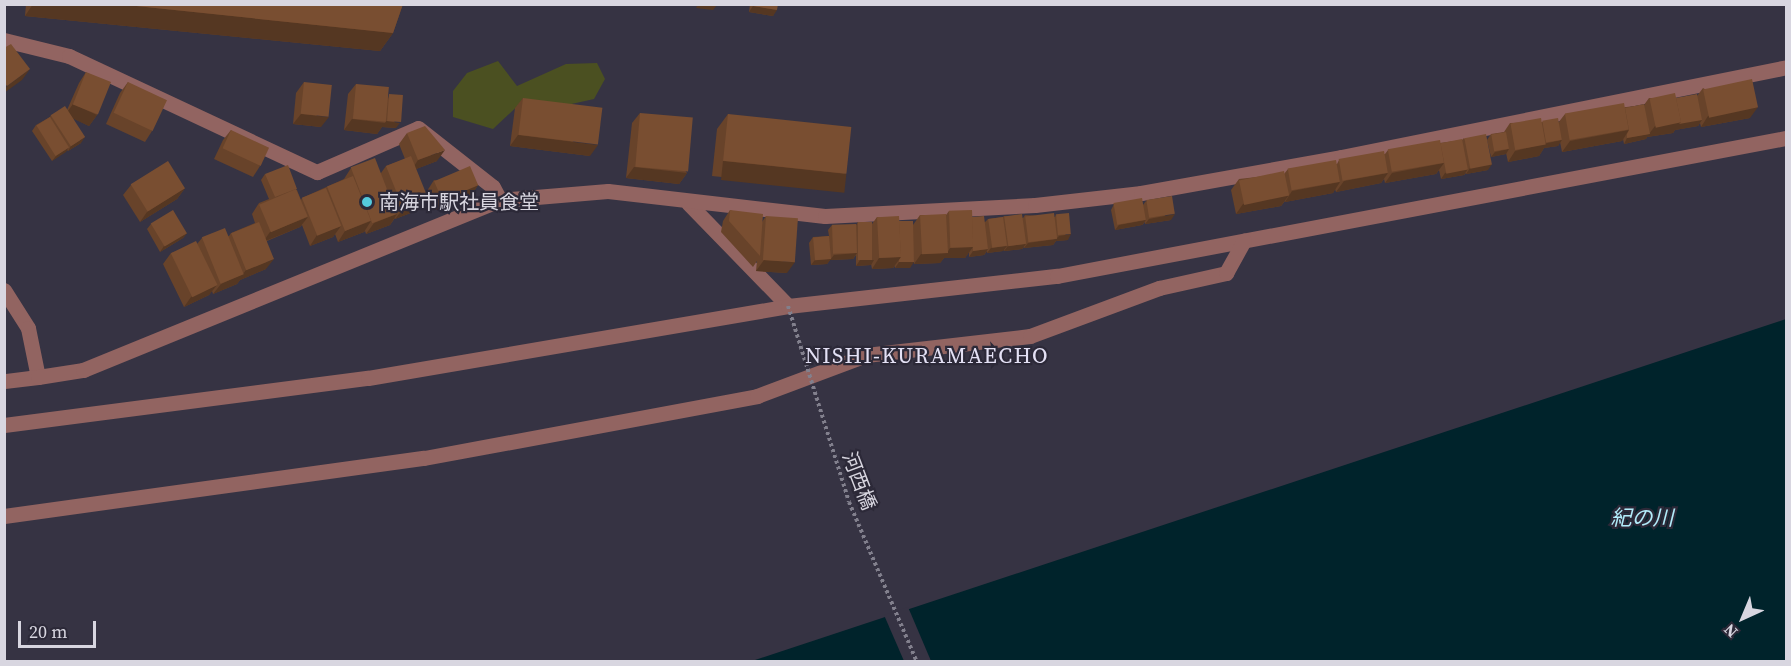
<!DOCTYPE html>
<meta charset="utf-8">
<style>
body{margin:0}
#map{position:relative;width:1791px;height:666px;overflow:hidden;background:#363343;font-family:"Source Serif 4","Noto Sans JP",serif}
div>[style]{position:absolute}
.green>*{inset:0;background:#4b5021}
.water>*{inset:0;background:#00232b}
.pier>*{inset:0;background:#363343}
.minor>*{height:15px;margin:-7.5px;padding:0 7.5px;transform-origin:7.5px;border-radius:7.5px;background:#926461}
.path-bridge>*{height:4px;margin-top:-2px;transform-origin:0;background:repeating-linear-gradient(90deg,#82808d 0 3px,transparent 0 6px)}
.wall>*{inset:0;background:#68432a}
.shaded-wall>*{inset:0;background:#553722;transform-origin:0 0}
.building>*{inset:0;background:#794e31;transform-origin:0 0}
.dots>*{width:16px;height:16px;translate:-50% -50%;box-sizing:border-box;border:3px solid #2c2938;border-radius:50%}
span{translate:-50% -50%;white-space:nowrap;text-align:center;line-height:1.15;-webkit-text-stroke:4.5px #2c2938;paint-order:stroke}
.poi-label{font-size:20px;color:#d8d6e0}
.left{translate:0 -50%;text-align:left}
.street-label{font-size:20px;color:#d8d6e0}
.water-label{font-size:21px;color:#b1ebf9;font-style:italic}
.quarter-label{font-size:22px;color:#e4e1f5;letter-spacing:1.5px}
.frame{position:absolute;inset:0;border:6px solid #d8d6e0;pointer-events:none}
.north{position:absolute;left:1713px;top:588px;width:60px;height:60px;-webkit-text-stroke:4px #2c2938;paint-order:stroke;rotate:224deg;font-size:16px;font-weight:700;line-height:24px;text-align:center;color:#d8d6e0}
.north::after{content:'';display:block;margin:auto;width:21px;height:27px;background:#d8d6e0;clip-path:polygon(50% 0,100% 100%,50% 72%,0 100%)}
.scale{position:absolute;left:18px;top:621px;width:78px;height:27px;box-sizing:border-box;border:3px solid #d8d6e0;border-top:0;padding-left:8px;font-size:18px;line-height:21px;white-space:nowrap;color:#d8d6e0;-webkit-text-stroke:4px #2c2938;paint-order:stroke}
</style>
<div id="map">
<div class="green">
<div style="clip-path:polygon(498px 61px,517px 86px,566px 64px,597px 63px,605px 79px,594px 99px,567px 105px,524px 100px,493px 129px,453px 117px,453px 91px,467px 73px)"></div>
</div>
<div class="water">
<div style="clip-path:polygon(1786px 319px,1786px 661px,752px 661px)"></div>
</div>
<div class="pier">
<div style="clip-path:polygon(908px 607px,931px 661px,904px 661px,884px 615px)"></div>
</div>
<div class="minor">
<div style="left:4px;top:40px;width:67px;rotate:13.8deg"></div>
<div style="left:69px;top:56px;width:274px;rotate:25.1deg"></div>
<div style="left:317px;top:172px;width:110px;rotate:-23.5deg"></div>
<div style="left:418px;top:128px;width:95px;rotate:38.2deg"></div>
<div style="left:493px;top:187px;width:15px;rotate:62deg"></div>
<div style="left:688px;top:203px;width:144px;rotate:45.8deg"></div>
<div style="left:4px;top:290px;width:45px;rotate:57.7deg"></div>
<div style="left:28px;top:328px;width:50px;rotate:78.5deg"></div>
<div style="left:38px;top:377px;width:34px;rotate:173deg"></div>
<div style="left:38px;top:377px;width:46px;rotate:-8.8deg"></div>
<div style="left:83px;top:370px;width:450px;rotate:-22.2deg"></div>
<div style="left:500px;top:200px;width:108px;rotate:-4.8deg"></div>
<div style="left:608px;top:191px;width:218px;rotate:6.6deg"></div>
<div style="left:825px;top:216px;width:210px;rotate:-3deg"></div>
<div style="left:1035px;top:205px;width:107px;rotate:-6.5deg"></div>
<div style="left:1141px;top:193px;width:203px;rotate:-10.2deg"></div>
<div style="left:1341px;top:157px;width:454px;rotate:-11.4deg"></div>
<div style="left:4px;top:425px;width:367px;rotate:-7.4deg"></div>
<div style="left:368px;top:378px;width:426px;rotate:-9.7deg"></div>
<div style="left:788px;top:306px;width:271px;rotate:-6.4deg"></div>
<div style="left:1057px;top:276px;width:742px;rotate:-10.72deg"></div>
<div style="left:4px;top:516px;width:424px;rotate:-7.9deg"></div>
<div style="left:424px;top:458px;width:339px;rotate:-10.5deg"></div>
<div style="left:757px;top:396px;width:116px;rotate:-20.6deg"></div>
<div style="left:866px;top:355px;width:165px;rotate:-6.6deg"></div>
<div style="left:1030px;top:336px;width:138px;rotate:-20.4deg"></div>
<div style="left:1159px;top:288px;width:69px;rotate:-12.6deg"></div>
<div style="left:1226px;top:273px;width:37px;rotate:-61deg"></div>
</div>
<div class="path-bridge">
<div style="left:788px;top:306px;width:205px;rotate:72.7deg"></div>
<div style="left:849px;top:502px;width:174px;rotate:67deg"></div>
</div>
<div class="wall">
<div style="clip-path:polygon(26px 4px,403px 4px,393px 33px,380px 51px,25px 16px)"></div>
<div style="clip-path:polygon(750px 4px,778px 4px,773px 16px,749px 12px)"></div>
<div style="clip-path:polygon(86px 72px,97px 115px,89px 126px,73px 118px,81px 143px,68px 151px,67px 150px,52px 161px,32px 131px,36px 125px,50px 117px,51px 115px,67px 110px,79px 83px)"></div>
<div style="clip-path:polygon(128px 82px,152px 131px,145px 142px,106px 124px,120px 93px)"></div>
<div style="clip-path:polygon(304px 82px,321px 127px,293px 124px,296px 93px)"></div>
<div style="clip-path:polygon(356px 84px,388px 95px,396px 128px,382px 127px,377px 134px,344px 130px,348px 94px)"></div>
<div style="clip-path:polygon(1703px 88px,1750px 118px,1701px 127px,1700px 123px,1698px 126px,1675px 130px,1673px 133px,1647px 137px,1646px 139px,1624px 144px,1623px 139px,1622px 141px,1562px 152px,1560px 142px,1558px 146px,1544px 148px,1539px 156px,1508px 162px,1506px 153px,1506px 154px,1491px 157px,1487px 140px,1491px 134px,1504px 132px,1510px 123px,1542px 122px,1558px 123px,1565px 114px,1644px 105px,1649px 98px,1676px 98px,1697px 96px)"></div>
<div style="clip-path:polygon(523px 98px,590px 156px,510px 146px,515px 108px)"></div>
<div style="clip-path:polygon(640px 113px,687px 173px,679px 184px,626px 178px,632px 123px)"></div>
<div style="clip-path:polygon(728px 114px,846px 174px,836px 189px,712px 176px,717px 129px)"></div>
<div style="clip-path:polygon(231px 130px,260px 166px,253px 177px,214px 159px,223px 140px)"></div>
<div style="clip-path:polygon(407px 133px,437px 161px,416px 169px,421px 209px,395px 219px,395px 218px,390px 225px,366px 234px,365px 231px,364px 232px,338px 242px,335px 234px,333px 237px,310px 246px,302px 225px,300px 227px,267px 241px,266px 269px,240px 280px,237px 284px,213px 294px,212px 291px,209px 295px,184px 307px,163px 264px,171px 253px,197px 244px,202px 238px,229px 236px,231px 233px,255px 223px,252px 214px,259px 203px,269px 199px,261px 180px,265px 174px,297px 190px,301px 200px,302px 198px,344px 179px,351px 168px,381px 173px,386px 166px,405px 159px,399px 144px)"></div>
<div style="clip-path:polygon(1464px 138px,1488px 170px,1466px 174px,1466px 173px,1464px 175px,1441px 179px,1439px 170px,1436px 174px,1385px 183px,1384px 179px,1381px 183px,1336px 192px,1335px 189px,1333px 193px,1285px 202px,1285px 201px,1281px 206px,1236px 214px,1231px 190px,1239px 179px,1284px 174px,1288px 169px,1337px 164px,1339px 160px,1385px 154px,1388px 150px,1462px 140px)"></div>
<div style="clip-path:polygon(434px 180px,478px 185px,471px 196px,435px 210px,427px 191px)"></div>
<div style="clip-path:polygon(131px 185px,185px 188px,177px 199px,140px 222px,123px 195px)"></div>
<div style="clip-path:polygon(1146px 201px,1171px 220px,1145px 224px,1145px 222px,1142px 225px,1115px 230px,1111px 210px,1114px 204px,1143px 205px)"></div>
<div style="clip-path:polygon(730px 210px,762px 222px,766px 216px,787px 273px,756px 271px,757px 261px,753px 267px,721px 232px,723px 221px)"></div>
<div style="clip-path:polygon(949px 211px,985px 222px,988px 219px,1003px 217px,1004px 216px,1023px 218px,1025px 215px,1055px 217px,1056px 214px,1068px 240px,1056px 241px,1053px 245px,1024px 248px,1024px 247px,1022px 249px,1004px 251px,1004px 249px,1003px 251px,987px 253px,987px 251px,984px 255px,969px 257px,969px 252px,965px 258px,944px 258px,940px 263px,914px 264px,913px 254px,910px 268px,895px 268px,895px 266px,893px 268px,872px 269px,871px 264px,871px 265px,856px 266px,856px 255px,853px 259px,830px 260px,827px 264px,811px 265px,809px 243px,813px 237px,829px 236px,828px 230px,832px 225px,856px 225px,858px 222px,872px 224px,877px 217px,913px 225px,920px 215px,946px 215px)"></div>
<div style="clip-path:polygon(151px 224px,187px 233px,183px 238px,160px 252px,147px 229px)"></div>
</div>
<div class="shaded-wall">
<div style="clip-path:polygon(33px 4px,117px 4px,393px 33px,380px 51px,25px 16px)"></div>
<div style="clip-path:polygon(698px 4px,717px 5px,713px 10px,696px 8px)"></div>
<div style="clip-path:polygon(753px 6px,777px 10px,773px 16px,749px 12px)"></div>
<div style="clip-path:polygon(30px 69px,22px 80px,4px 93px,4px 90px,7px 86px)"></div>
<div style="clip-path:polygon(73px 104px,97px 115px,89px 126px,65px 115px)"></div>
<div style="clip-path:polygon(1758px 107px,1750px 118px,1701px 127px,1708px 116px)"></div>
<div style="clip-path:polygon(301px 114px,329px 117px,321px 127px,293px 124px)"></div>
<div style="clip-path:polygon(352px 119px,385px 123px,386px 121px,400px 123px,396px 128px,382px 127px,377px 134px,344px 130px)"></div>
<div style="clip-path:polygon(1702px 120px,1698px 126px,1675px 130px,1673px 133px,1647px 137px,1646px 139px,1624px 144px,1627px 138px,1649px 134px,1655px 126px,1681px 122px)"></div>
<div style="clip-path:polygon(1629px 130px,1622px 141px,1562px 152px,1570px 141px)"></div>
<div style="clip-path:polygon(518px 135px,598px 145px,590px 156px,510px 146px)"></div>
<div style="clip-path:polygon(85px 137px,81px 143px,68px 151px,71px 146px)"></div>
<div style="clip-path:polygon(1562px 140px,1558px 146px,1544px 148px,1539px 156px,1508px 162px,1515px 151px,1543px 144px)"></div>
<div style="clip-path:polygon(69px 147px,66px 152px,52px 161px,56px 156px)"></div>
<div style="clip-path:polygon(1509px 149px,1506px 154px,1491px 157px,1495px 152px)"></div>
<div style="clip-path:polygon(445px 150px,437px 161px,411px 171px,418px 160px)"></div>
<div style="left:723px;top:161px;width:124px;height:19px;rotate:6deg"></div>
<div style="clip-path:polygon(1444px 163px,1436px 174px,1385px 183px,1392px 173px)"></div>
<div style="clip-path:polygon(1492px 164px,1488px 170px,1466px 174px,1470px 168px)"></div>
<div style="clip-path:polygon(634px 167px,687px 173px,679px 184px,626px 178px)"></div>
<div style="clip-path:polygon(1468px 169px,1464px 175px,1441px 179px,1445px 173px)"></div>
<div style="clip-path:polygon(1388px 173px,1381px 183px,1336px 192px,1344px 181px)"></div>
<div style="clip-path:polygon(1340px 182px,1333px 193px,1285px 202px,1292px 191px)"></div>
<div style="clip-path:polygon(478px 185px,471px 196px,435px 210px,442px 199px)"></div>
<div style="clip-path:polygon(185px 188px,177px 199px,140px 222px,147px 212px)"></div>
<div style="clip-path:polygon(1289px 195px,1281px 206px,1236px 214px,1243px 204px)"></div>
<div style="clip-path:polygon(428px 198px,421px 209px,395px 219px,403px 209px)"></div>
<div style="clip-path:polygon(397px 214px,390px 225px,366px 234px,374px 223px)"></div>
<div style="clip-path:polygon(1175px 214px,1171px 220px,1145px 224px,1149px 219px)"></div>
<div style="clip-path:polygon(308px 217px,300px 227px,263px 242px,270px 232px)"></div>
<div style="clip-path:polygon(1146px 220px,1142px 225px,1115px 230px,1119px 225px)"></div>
<div style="clip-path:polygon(371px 221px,364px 232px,338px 242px,345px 231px)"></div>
<div style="clip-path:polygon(341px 226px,333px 237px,310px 246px,317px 235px)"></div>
<div style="clip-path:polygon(187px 233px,183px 238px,160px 252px,164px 246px)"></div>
<div style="clip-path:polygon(1071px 234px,1068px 240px,1056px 241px,1053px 245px,1024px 248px,1028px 243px,1056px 239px,1059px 236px)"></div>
<div style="clip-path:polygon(1026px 244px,1022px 249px,1004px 251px,1008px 246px)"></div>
<div style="clip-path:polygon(1007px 246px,1003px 251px,987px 253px,991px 248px)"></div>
<div style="clip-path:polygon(973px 247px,965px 258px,944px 258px,940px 263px,914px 264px,921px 254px,947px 253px,950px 248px)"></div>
<div style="clip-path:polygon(988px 249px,984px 255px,969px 257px,973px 251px)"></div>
<div style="clip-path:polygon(857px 253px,853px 259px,830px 260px,834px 255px)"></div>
<div style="clip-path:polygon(901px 257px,893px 268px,872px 269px,879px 258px)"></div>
<div style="clip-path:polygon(274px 259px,266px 269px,240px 280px,237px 284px,213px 294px,221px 284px,243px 274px,246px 270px)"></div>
<div style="clip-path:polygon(831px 259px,827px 264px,811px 265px,815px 260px)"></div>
<div style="clip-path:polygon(764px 260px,795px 262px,787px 273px,756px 271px)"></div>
<div style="clip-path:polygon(860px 260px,874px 260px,871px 265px,856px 266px)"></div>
<div style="clip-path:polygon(899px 262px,914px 262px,910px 268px,895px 268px)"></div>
<div style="clip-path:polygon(217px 285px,209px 295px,184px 307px,191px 297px)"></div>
</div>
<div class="building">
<div style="clip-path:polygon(117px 4px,403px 4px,393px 33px)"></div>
<div style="clip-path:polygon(753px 4px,778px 4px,777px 10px,753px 6px)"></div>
<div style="clip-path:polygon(11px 44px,30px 69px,7px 86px,4px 83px,4px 48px)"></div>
<div style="left:86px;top:72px;width:27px;height:35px;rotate:22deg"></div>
<div style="left:1752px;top:79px;width:29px;height:50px;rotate:78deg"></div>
<div style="left:128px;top:82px;width:43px;height:34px;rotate:25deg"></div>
<div style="left:304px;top:82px;width:28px;height:32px;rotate:6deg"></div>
<div style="left:356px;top:84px;width:33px;height:35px;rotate:5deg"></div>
<div style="left:1675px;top:93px;width:30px;height:26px;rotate:78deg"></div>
<div style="left:389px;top:94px;width:14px;height:27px;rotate:4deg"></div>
<div style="clip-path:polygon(1697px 94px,1702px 120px,1679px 124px,1681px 122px,1676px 98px)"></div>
<div style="left:523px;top:98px;width:80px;height:37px;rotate:7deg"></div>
<div style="left:1624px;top:103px;width:27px;height:60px;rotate:80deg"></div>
<div style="clip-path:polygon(1644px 104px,1650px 134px,1627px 138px,1627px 134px,1629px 130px,1625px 108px)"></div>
<div style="left:65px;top:106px;width:37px;height:17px;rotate:57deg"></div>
<div style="left:640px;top:113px;width:53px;height:54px;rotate:5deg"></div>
<div style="left:728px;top:114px;width:124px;height:47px;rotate:6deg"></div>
<div style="left:50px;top:117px;width:36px;height:16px;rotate:58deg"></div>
<div style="left:1541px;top:118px;width:27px;height:31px;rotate:80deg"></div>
<div style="left:1558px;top:118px;width:22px;height:16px;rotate:80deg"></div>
<div style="clip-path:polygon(425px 126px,445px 150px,418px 160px,407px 133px)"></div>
<div style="left:231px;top:130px;width:42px;height:20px;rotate:25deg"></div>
<div style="left:1506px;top:132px;width:17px;height:15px;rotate:80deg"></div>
<div style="left:1486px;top:134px;width:31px;height:22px;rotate:79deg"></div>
<div style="left:1462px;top:139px;width:31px;height:22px;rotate:79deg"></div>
<div style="left:1440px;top:140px;width:23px;height:53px;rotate:80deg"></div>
<div style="left:1384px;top:151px;width:22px;height:46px;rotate:80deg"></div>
<div style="left:411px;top:156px;width:45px;height:27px;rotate:68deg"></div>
<div style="left:375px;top:158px;width:60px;height:26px;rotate:69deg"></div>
<div style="left:1336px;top:160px;width:22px;height:49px;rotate:80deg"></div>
<div style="left:168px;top:161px;width:32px;height:44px;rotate:58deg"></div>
<div style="clip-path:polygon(288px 165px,297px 189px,296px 189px,275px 197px,265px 174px)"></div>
<div style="left:470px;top:166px;width:21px;height:39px;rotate:67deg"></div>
<div style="left:1284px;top:171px;width:25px;height:46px;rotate:78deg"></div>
<div style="left:353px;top:176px;width:48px;height:28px;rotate:68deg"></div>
<div style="left:326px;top:188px;width:41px;height:26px;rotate:68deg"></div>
<div style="left:296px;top:189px;width:30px;height:40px;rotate:67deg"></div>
<div style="left:1172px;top:196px;width:18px;height:26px;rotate:81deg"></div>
<div style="left:1142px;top:198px;width:22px;height:29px;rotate:80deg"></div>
<div style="left:173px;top:210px;width:27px;height:26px;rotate:59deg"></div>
<div style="clip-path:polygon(730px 210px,763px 214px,760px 256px,729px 221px)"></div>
<div style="left:972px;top:210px;width:37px;height:23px;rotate:88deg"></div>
<div style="left:1054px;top:213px;width:26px;height:29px;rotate:83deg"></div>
<div style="left:1069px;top:213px;width:21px;height:13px;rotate:85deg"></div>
<div style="left:946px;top:214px;width:39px;height:26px;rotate:87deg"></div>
<div style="left:1022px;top:214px;width:30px;height:18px;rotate:82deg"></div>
<div style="left:766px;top:216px;width:32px;height:44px;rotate:4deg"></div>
<div style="left:899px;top:216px;width:41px;height:22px;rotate:87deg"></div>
<div style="clip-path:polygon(984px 216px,988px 249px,973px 251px,972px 217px)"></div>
<div style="left:1003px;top:217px;width:29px;height:15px;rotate:82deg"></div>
<div style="clip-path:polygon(899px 221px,913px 221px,914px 262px,899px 262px,899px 260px,901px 257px)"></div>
<div style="left:259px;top:222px;width:40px;height:30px;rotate:68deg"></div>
<div style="left:858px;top:222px;width:14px;height:38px"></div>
<div style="left:856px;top:224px;width:29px;height:24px;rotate:88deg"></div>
<div style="left:225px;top:228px;width:50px;height:25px;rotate:68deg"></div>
<div style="left:829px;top:236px;width:23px;height:16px;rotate:85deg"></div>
<div style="left:196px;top:241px;width:49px;height:28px;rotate:64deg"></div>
</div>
<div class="dots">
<div style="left:367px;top:202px;background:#54cadd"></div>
</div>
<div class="poi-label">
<span class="left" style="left:379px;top:202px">南海市駅社員食堂</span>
</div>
<div class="street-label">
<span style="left:859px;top:481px;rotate:69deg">河西橋</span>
</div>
<div class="water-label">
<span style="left:1642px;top:518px">紀の川</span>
</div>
<div class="quarter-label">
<span style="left:927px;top:356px">NISHI-KURAMAECHO</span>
</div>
<div class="frame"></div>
<div class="north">N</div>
<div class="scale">20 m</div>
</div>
